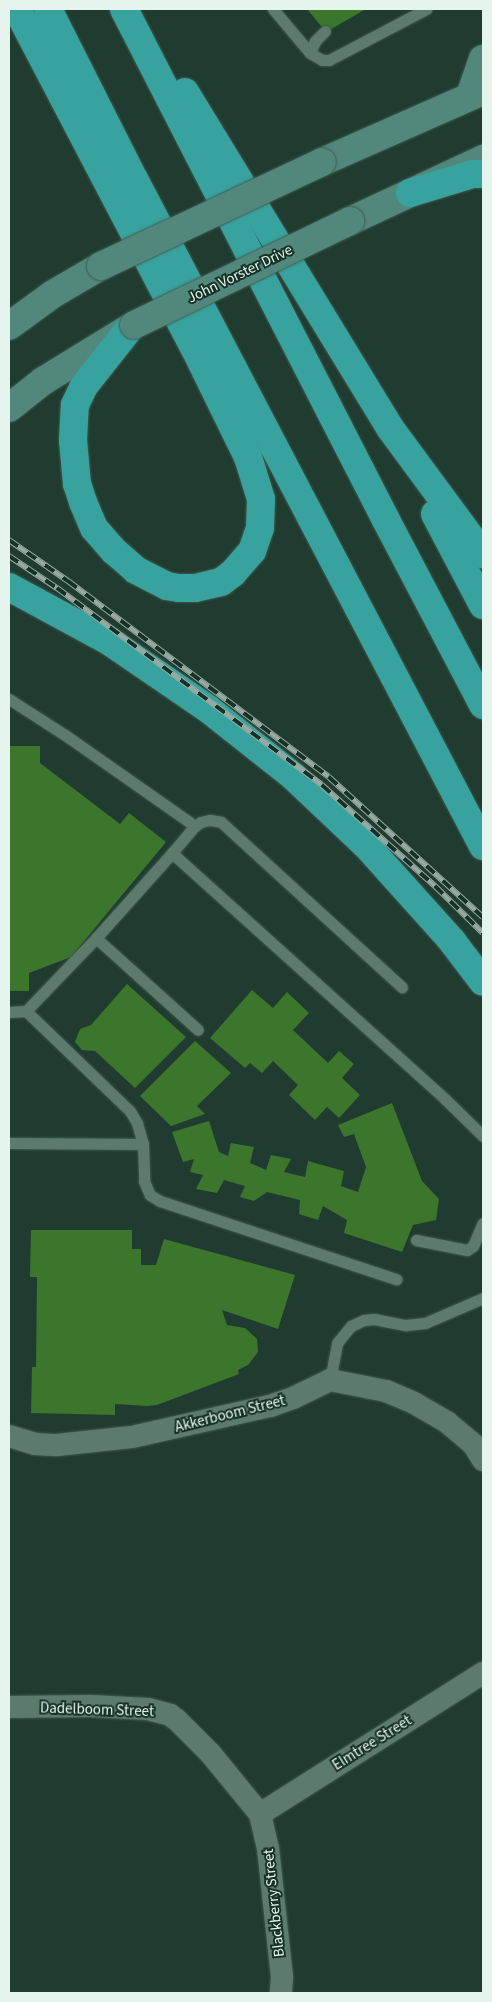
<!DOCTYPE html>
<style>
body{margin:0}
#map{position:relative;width:492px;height:2002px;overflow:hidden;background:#203c30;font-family:"Source Sans 3",sans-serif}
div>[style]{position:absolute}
.building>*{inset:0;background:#3c752c}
.roads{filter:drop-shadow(0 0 1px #405a50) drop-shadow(0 0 1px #405a50)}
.service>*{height:11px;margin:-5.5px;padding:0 5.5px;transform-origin:5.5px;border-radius:5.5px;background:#5d7b6d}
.minor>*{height:22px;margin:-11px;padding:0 11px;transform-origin:11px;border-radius:11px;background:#5d7b6d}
.secondary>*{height:28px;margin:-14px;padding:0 14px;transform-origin:14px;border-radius:14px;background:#52877c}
.motorway>*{height:28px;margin:-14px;padding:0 14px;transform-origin:14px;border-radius:14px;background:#38a29e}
.rail>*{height:5.5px;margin-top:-2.75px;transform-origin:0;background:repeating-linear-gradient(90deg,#163227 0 11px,#96aaa1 0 22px);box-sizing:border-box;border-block:1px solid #96aaa1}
.bridges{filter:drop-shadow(0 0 1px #405a50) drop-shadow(0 0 1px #405a50)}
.secondary-bridge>*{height:28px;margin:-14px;padding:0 14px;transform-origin:14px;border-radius:14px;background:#52877c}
span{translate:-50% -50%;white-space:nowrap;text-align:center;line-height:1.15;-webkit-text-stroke:4px #163227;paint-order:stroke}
.street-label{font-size:15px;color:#e5f5ee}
.frame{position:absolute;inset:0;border:10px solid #e5f5ee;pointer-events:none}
</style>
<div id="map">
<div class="building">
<div style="clip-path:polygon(307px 9px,366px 9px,326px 32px)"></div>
<div style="clip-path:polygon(9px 746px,40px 746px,40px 763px,120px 824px,129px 813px,166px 842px,71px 957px,29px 973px,29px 991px,9px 991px)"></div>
<div style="clip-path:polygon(127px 984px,186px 1037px,135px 1088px,95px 1051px,82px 1050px,75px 1042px,80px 1029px,91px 1025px)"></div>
<div style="clip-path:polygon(252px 990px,273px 1008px,287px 992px,309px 1013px,293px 1030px,328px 1063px,339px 1051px,354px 1064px,342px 1078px,360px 1095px,339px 1118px,327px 1107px,315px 1120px,289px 1095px,298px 1085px,273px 1061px,262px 1073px,250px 1063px,245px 1068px,210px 1038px)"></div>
<div style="clip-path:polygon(195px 1041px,231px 1073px,197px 1106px,205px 1114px,171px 1126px,140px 1096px)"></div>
<div style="clip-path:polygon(392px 1103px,422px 1181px,439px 1199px,436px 1220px,413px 1225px,402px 1252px,344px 1233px,347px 1220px,323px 1206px,318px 1220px,299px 1214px,300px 1200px,267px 1192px,254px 1201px,240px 1197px,245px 1186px,224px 1180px,217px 1193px,196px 1189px,203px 1175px,190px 1172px,194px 1159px,183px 1162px,172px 1132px,209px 1121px,219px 1152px,228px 1156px,231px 1143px,254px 1147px,250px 1163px,266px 1170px,271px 1155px,291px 1159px,284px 1172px,305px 1177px,308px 1161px,344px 1171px,341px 1186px,358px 1192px,366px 1167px,354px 1134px,344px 1137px,338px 1125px)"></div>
<div style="clip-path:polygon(31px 1230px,132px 1230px,132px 1249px,141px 1249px,141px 1265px,156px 1265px,164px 1239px,295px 1275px,278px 1329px,222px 1310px,227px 1325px,245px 1328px,257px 1339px,258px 1352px,248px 1365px,238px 1370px,239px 1374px,157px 1405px,147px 1406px,115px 1404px,115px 1415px,31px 1413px,32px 1367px,36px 1367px,37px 1277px,30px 1277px)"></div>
</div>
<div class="roads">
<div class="service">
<div style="left:273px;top:9px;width:57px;rotate:49.9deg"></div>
<div style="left:310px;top:53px;width:14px;rotate:30deg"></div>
<div style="left:322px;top:60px;width:7px"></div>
<div style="left:329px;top:60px;width:110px;rotate:-27.7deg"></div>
<div style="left:310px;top:53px;width:13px;rotate:-67deg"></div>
<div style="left:315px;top:41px;width:14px;rotate:-45deg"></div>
<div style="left:9px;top:699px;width:70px;rotate:32.8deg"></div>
<div style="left:68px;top:737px;width:155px;rotate:35deg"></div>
<div style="left:172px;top:853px;width:35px;rotate:-50deg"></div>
<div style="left:195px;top:826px;width:7px;rotate:-34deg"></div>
<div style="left:201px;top:822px;width:9px;rotate:-13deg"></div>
<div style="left:210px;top:820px;width:11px;rotate:10deg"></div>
<div style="left:221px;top:822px;width:245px;rotate:42.4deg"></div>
<div style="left:96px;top:938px;width:137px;rotate:42deg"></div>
<div style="left:26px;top:1011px;width:144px;rotate:43.9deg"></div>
<div style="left:130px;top:1111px;width:14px;rotate:60deg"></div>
<div style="left:137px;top:1123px;width:22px;rotate:74deg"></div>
<div style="left:143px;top:1144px;width:37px;rotate:88deg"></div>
<div style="left:144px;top:1181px;width:15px;rotate:67deg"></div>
<div style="left:150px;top:1195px;width:12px;rotate:31deg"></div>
<div style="left:160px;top:1201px;width:249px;rotate:18.3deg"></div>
<div style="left:9px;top:1012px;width:17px;rotate:-3deg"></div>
<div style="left:26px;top:1011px;width:101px;rotate:-46.2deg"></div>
<div style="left:96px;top:938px;width:114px;rotate:-48.2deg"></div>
<div style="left:172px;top:853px;width:367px;rotate:42deg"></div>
<div style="left:445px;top:1099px;width:53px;rotate:44.2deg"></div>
<div style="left:9px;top:1143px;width:134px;rotate:0.4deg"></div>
<div style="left:416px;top:1240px;width:52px;rotate:11.1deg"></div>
<div style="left:467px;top:1250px;width:7px;rotate:-34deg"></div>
<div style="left:473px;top:1246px;width:25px;rotate:-67deg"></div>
<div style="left:330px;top:1380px;width:38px;rotate:-79deg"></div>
<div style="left:337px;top:1343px;width:22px;rotate:-51deg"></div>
<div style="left:351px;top:1326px;width:14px;rotate:-25deg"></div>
<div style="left:364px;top:1320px;width:10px;rotate:-6deg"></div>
<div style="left:374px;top:1319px;width:33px;rotate:11deg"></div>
<div style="left:406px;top:1325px;width:19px;rotate:-6deg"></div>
<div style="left:425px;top:1323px;width:63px;rotate:-23.3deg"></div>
</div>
<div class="minor">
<div style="left:9px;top:1436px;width:27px;rotate:17deg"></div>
<div style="left:35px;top:1444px;width:22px;rotate:3deg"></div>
<div style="left:57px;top:1445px;width:75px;rotate:-6.1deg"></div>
<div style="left:132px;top:1437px;width:141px;rotate:-12.7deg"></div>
<div style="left:270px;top:1406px;width:24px;rotate:-19deg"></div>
<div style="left:293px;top:1398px;width:41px;rotate:-25.9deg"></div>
<div style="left:330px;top:1380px;width:57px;rotate:11.1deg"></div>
<div style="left:386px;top:1391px;width:30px;rotate:23deg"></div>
<div style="left:414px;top:1403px;width:39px;rotate:30deg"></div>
<div style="left:448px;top:1423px;width:33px;rotate:40deg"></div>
<div style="left:473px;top:1444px;width:19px;rotate:58deg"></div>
<div style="left:9px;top:1707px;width:82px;rotate:-0.7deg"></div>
<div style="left:91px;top:1706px;width:57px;rotate:3deg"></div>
<div style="left:148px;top:1709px;width:23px;rotate:15deg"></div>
<div style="left:170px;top:1715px;width:9px;rotate:36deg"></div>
<div style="left:177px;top:1720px;width:47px;rotate:45deg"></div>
<div style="left:210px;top:1753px;width:79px;rotate:50.7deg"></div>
<div style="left:260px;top:1814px;width:35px;rotate:77deg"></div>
<div style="left:268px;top:1848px;width:130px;rotate:83.8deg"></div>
<div style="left:282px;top:1977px;width:16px;rotate:94deg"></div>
<div style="left:260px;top:1814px;width:264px;rotate:-32.3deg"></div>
</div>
<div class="secondary">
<div style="left:470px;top:96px;width:39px;rotate:-71deg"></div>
<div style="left:322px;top:162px;width:176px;rotate:-23.8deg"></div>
<div style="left:350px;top:221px;width:147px;rotate:-25deg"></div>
<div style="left:9px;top:326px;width:54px;rotate:-36deg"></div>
<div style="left:53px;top:294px;width:56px;rotate:-30.3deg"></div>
<div style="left:9px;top:408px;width:43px;rotate:-38.5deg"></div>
<div style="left:43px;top:381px;width:100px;rotate:-31.5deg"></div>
</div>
<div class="motorway">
<div style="left:17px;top:9px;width:384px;rotate:62.4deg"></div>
<div style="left:195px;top:349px;width:120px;rotate:63.9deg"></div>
<div style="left:248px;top:457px;width:44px;rotate:72.8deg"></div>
<div style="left:261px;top:499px;width:29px;rotate:92deg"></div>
<div style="left:260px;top:528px;width:24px;rotate:109deg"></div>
<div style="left:252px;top:551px;width:29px;rotate:131deg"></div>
<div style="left:233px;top:573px;width:15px;rotate:143deg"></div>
<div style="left:221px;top:582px;width:27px;rotate:167deg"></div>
<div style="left:195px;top:588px;width:16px;rotate:180deg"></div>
<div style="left:179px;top:588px;width:12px;rotate:-171deg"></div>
<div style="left:167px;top:586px;width:35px;rotate:-153deg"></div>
<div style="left:136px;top:570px;width:29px;rotate:-139deg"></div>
<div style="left:114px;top:551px;width:30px;rotate:-131deg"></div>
<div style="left:94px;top:528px;width:28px;rotate:-113deg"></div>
<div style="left:83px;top:502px;width:19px;rotate:-108deg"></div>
<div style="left:77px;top:484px;width:44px;rotate:-95.2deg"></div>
<div style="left:73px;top:440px;width:35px;rotate:-87deg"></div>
<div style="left:75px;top:405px;width:21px;rotate:-65deg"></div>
<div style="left:84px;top:386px;width:73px;rotate:-51.7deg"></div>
<div style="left:48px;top:9px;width:191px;rotate:63.2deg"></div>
<div style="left:134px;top:179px;width:753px;rotate:62.38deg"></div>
<div style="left:124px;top:9px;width:574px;rotate:62.85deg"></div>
<div style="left:386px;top:520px;width:209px;rotate:62.3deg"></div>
<div style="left:185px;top:92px;width:394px;rotate:58.6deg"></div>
<div style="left:390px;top:428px;width:157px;rotate:53.6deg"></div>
<div style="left:410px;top:193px;width:66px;rotate:-16.8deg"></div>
<div style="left:473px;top:174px;width:10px"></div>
<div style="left:435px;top:514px;width:103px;rotate:62.2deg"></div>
<div style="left:9px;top:587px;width:114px;rotate:28.4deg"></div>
<div style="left:109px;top:641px;width:119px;rotate:34.4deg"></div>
<div style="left:207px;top:708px;width:110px;rotate:38.3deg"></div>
<div style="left:293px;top:776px;width:100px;rotate:43.4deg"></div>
<div style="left:366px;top:845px;width:129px;rotate:48.1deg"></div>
<div style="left:452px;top:941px;width:51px;rotate:52.9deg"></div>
</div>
</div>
<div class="rail">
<div style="left:9px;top:540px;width:72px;rotate:34.8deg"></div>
<div style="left:68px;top:581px;width:326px;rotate:36.9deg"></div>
<div style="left:329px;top:777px;width:208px;rotate:42.3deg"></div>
<div style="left:9px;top:556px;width:58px;rotate:33.7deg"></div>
<div style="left:57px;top:588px;width:330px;rotate:36.6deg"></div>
<div style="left:322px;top:785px;width:152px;rotate:41.8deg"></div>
<div style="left:435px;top:886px;width:67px;rotate:44.4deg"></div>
</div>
<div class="bridges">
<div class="secondary-bridge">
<div style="left:101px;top:266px;width:244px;rotate:-25.2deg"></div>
<div style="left:134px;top:325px;width:240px;rotate:-25.7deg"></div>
</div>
</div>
<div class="street-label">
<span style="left:240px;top:274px;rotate:-26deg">John Vorster Drive</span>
<span style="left:230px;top:1414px;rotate:-14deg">Akkerboom Street</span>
<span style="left:97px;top:1710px;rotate:2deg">Dadelboom Street</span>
<span style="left:372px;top:1743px;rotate:-32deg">Elmtree Street</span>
<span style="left:274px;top:1903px;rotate:-96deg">Blackberry Street</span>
</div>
<div class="frame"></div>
</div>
